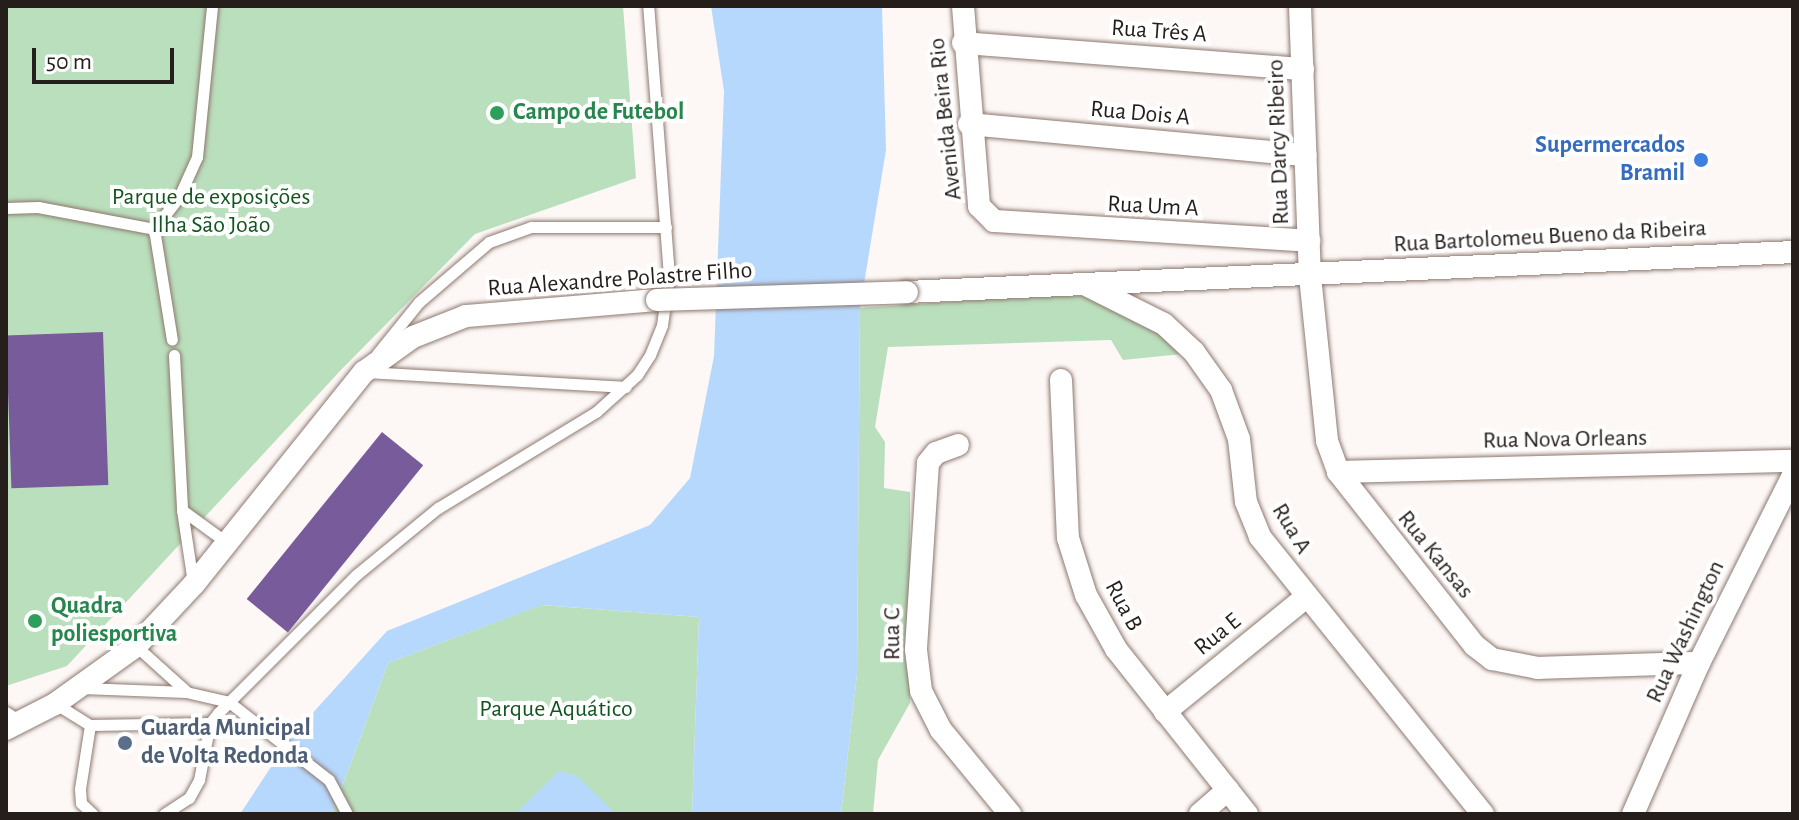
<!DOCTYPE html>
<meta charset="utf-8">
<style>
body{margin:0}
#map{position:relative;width:1799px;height:820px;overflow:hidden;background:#fdf8f6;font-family:"Alegreya Sans",sans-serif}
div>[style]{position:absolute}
.green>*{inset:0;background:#badfbc}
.water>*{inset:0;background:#b7d8fd}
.building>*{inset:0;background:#785b9b;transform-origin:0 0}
.roads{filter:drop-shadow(0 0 2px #8d7970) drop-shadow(0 0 2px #8d7970)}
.lane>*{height:11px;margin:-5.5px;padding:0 5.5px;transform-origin:5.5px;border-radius:5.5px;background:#fff}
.street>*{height:22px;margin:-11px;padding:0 11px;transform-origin:11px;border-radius:11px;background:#fff}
.bridges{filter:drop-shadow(0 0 2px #8d7970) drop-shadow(0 0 2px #8d7970)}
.street-bridge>*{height:22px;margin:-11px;padding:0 11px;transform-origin:11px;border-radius:11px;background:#fff}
.dots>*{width:22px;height:22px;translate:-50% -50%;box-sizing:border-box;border:4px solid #fff;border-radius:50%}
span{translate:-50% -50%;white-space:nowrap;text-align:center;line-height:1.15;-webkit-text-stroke:8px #fff;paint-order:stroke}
.street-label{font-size:24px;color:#261e1b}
.leisure-label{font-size:24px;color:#27864d;font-weight:700}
.left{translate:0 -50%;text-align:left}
.shop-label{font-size:24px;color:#366cbe;font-weight:700}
.right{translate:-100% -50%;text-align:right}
.park-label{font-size:24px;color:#10541e}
.service-label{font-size:24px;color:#4e5e75;font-weight:700}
.frame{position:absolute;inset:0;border:8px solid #261e1b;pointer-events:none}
.scale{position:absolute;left:32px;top:48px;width:142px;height:36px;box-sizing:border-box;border:4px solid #261e1b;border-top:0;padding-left:10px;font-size:24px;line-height:28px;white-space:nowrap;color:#261e1b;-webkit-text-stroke:6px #fff;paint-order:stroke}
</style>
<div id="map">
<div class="green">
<div style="clip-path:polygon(6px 6px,623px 6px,636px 178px,475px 234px,340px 371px,67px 666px,6px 686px)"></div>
<div style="clip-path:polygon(1048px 295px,1082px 296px,1113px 306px,1153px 327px,1182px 354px,1123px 360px,1111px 340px,888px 347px,875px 427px,885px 442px,884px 488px,910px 492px,910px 703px,878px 760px,873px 814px,841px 814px,857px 674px,860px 308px)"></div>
<div style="clip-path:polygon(541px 605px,699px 617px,692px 814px,332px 814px,388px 663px)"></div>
</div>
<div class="water">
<div style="clip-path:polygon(711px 6px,882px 6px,886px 150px,860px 308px,857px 674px,841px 814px,692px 814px,699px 617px,542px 605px,388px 663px,332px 814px,240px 814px,290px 738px,387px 631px,650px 525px,690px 478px,714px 356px,724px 91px)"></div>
<div style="clip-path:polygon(559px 771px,577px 776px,616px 814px,515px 814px)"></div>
</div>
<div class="building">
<div style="left:103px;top:332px;width:153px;height:97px;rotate:88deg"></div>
<div style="left:382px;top:432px;width:53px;height:215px;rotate:39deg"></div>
</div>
<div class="roads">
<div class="lane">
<div style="left:6px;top:208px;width:32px;rotate:-2deg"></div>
<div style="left:38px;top:207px;width:118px;rotate:10.7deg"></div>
<div style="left:154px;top:229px;width:112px;rotate:80.8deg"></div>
<div style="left:154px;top:229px;width:41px;rotate:-52deg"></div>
<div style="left:179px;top:197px;width:44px;rotate:-65.8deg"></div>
<div style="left:197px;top:157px;width:152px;rotate:-84.3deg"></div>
<div style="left:377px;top:354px;width:67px;rotate:-51.1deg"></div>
<div style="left:419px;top:302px;width:92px;rotate:-40.6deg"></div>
<div style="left:489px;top:242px;width:45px;rotate:-19.7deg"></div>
<div style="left:531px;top:227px;width:135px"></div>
<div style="left:174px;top:355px;width:155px;rotate:87deg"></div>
<div style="left:182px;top:510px;width:74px;rotate:81.4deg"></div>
<div style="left:367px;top:372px;width:259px;rotate:3.3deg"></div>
<div style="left:182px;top:510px;width:54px;rotate:36deg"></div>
<div style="left:136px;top:646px;width:67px;rotate:42deg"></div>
<div style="left:82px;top:688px;width:104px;rotate:2.2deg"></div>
<div style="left:186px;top:692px;width:44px;rotate:13.1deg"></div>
<div style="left:229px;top:702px;width:127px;rotate:38deg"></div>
<div style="left:329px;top:780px;width:38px;rotate:62deg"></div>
<div style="left:56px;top:704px;width:40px;rotate:32deg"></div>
<div style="left:90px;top:725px;width:65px;rotate:98.9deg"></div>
<div style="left:80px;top:789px;width:14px;rotate:86deg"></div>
<div style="left:81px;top:803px;width:16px;rotate:43deg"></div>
<div style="left:6px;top:712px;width:17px;rotate:33deg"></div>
<div style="left:90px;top:725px;width:120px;rotate:-1deg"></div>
<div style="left:164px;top:814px;width:30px;rotate:-33deg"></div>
<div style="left:189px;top:798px;width:21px;rotate:-61deg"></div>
<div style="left:199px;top:780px;width:58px;rotate:-79.1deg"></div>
<div style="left:210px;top:723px;width:13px;rotate:-51deg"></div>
<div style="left:218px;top:713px;width:195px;rotate:-45deg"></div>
<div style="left:356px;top:575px;width:106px;rotate:-39.3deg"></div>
<div style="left:438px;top:508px;width:185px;rotate:-31.3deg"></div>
<div style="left:596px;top:412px;width:55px;rotate:-42.1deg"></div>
<div style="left:637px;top:375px;width:24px;rotate:-57deg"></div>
<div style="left:650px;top:355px;width:32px;rotate:-68deg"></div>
<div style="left:662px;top:325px;width:49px;rotate:-81.9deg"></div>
<div style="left:669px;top:276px;width:271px;rotate:-94.4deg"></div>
</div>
<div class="street">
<div style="left:963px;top:6px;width:201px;rotate:85.4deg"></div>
<div style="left:979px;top:206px;width:21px;rotate:45deg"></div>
<div style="left:994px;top:221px;width:316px;rotate:3.6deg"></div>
<div style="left:1300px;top:6px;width:270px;rotate:87.9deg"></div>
<div style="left:1310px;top:276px;width:166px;rotate:84.1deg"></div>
<div style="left:1327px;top:441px;width:33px;rotate:70deg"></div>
<div style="left:1338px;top:472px;width:220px;rotate:51.8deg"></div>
<div style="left:1474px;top:645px;width:23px;rotate:38deg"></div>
<div style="left:1492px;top:659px;width:47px;rotate:11.1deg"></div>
<div style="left:1538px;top:668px;width:161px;rotate:-1.8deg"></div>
<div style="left:963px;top:43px;width:341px;rotate:4.4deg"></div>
<div style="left:969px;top:124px;width:338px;rotate:5.3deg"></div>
<div style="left:1086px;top:285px;width:87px;rotate:26.6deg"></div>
<div style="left:1164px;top:324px;width:41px;rotate:43deg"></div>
<div style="left:1194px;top:352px;width:47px;rotate:54.6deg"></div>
<div style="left:1221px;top:390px;width:52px;rotate:69.8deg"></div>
<div style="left:1239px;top:439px;width:63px;rotate:83.7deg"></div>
<div style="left:1246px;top:502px;width:38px;rotate:68deg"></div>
<div style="left:1260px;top:537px;width:356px;rotate:51.2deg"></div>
<div style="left:907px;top:292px;width:887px;rotate:-2.58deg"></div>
<div style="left:1061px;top:380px;width:158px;rotate:87.5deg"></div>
<div style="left:1068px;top:538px;width:60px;rotate:72.5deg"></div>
<div style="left:1086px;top:595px;width:62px;rotate:60.9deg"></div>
<div style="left:1116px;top:649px;width:211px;rotate:51.6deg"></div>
<div style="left:958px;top:445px;width:23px;rotate:160deg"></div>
<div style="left:936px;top:453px;width:13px;rotate:129deg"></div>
<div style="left:928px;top:463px;width:187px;rotate:93.7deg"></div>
<div style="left:916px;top:650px;width:41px;rotate:83deg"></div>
<div style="left:921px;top:691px;width:44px;rotate:62.9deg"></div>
<div style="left:941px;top:730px;width:109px;rotate:50.6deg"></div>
<div style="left:1338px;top:472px;width:455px;rotate:-1.4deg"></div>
<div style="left:1165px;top:712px;width:181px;rotate:-39.2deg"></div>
<div style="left:6px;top:729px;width:55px;rotate:-27deg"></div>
<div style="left:55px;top:704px;width:100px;rotate:-35.6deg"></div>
<div style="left:136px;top:646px;width:85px;rotate:-46.9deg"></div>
<div style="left:194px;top:584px;width:272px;rotate:-51.3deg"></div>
<div style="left:364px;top:372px;width:60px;rotate:-35.5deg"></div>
<div style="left:413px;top:337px;width:57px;rotate:-21.6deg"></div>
<div style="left:466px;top:316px;width:192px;rotate:-4.8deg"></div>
<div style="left:1200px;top:814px;width:37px;rotate:-41deg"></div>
<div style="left:1633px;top:814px;width:165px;rotate:-66.4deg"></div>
<div style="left:1699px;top:663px;width:210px;rotate:-63.4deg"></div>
</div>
</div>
<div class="bridges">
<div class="street-bridge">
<div style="left:657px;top:300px;width:250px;rotate:-1.8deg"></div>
</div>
</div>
<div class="dots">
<div style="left:497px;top:113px;background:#2e9e5b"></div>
<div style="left:1701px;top:160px;background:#3f7fe0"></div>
<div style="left:35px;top:621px;background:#2e9e5b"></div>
<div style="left:125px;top:743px;background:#5c6f8a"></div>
</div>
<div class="street-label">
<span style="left:1159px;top:32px;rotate:4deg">Rua Três A</span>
<span style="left:1140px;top:114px;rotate:5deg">Rua Dois A</span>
<span style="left:946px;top:119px;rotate:-96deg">Avenida Beira Rio</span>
<span style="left:1279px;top:142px;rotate:-92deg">Rua Darcy Ribeiro</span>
<span style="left:1153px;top:207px;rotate:3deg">Rua Um A</span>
<span style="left:1550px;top:237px;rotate:-3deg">Rua Bartolomeu Bueno da Ribeira</span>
<span style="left:620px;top:280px;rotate:-4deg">Rua Alexandre Polastre Filho</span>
<span style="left:1565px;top:440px;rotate:-1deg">Rua Nova Orleans</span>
<span style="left:1291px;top:529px;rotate:59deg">Rua A</span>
<span style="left:1435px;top:555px;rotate:51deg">Rua Kansas</span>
<span style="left:1123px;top:606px;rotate:62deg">Rua B</span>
<span style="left:1686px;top:632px;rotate:-65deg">Rua Washington</span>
<span style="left:893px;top:634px;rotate:-90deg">Rua C</span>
<span style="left:1218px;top:635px;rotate:-39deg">Rua E</span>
</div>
<div class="leisure-label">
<span class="left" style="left:513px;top:113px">Campo de Futebol</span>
<span class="left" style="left:51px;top:621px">Quadra<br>poliesportiva</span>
</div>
<div class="shop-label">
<span class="right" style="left:1685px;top:160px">Supermercados<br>Bramil</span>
</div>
<div class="park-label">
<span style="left:211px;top:212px">Parque de exposições<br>Ilha São João</span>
<span style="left:556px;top:710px">Parque Aquático</span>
</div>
<div class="service-label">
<span class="left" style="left:141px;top:743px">Guarda Municipal<br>de Volta Redonda</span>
</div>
<div class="frame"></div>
<div class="scale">50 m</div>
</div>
